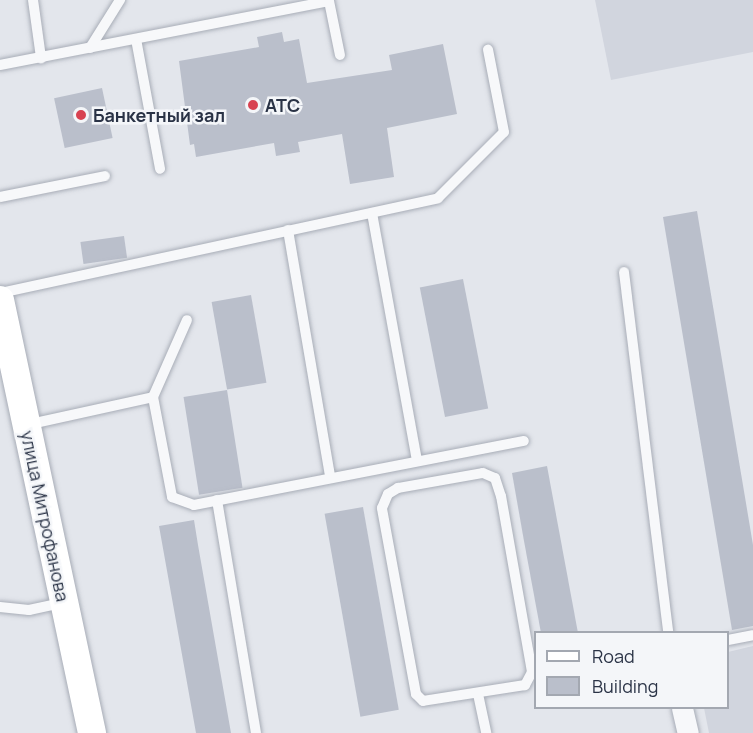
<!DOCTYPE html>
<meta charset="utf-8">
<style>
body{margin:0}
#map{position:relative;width:753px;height:733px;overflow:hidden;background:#e3e6ec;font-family:Manrope,sans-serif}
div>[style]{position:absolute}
.built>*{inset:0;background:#d1d5de}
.building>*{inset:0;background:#babfcb;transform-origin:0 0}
.roads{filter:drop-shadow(0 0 2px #a8adb7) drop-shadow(0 0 2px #a8adb7)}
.service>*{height:10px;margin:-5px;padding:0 5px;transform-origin:5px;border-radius:5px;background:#f7f8fa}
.minor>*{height:21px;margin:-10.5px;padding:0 10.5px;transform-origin:10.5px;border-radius:10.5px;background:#f7f8fa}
.secondary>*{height:28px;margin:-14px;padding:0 14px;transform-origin:14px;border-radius:14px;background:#fff}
.dots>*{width:16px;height:16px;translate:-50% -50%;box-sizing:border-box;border:3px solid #f4f6f9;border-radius:50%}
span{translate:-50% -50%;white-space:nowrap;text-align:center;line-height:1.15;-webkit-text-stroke:5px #f4f6f9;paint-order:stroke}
.poi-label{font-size:18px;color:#2a3346;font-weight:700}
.left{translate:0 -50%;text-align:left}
.street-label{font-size:18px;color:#2a3346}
.legend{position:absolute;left:534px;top:631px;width:195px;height:78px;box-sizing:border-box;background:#f4f6f9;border:2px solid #a3a8b1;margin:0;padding:8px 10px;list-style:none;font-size:18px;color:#2a3346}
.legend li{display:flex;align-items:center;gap:12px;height:30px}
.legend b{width:30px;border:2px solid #a3a8b1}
</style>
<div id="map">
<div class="built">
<div style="clip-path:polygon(595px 0,753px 0,753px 52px,611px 80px)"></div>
<div style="clip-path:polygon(753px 646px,753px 733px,709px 733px,704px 708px,728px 708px,728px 652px)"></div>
</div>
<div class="building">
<div style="clip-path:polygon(282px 32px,284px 42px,299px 39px,307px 83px,392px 70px,389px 55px,443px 44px,457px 114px,387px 128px,394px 177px,350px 184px,342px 134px,298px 142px,300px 152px,276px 156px,274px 143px,196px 157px,194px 144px,190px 145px,179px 61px,259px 47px,257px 37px)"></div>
<div style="left:102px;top:88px;width:51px;height:49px;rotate:78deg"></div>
<div style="clip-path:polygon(697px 211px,753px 545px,753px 626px,732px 630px,663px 217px)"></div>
<div style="left:124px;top:236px;width:22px;height:44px;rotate:82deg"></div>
<div style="left:463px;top:279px;width:132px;height:44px;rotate:79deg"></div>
<div style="left:251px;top:295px;width:89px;height:40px;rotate:80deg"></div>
<div style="left:227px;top:390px;width:99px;height:44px;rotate:81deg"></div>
<div style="clip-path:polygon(547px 466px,578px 633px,541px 633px,524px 541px,512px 473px)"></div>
<div style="left:363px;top:507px;width:206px;height:39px;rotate:80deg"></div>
<div style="clip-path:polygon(194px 520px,198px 545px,231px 733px,196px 733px,159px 526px)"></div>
</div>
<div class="roads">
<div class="service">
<div style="left:33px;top:0;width:59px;rotate:82.1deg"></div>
<div style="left:136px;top:39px;width:132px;rotate:79.5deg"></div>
<div style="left:90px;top:48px;width:57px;rotate:-58deg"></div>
<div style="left:0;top:65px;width:335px;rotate:-11deg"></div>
<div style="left:329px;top:1px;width:55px;rotate:78.5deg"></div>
<div style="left:0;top:197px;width:107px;rotate:-11.3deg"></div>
<div style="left:372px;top:213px;width:251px;rotate:79.7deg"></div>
<div style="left:288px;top:230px;width:251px;rotate:80.3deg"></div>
<div style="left:624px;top:272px;width:363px;rotate:83deg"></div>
<div style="left:0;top:293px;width:448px;rotate:-12.2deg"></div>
<div style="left:438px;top:198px;width:93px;rotate:-45deg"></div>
<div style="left:504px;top:132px;width:84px;rotate:-101deg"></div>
<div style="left:153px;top:397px;width:102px;rotate:79.2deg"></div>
<div style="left:172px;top:497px;width:23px;rotate:20deg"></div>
<div style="left:194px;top:505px;width:336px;rotate:-11deg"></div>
<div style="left:26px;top:425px;width:130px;rotate:-12.4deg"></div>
<div style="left:153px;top:397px;width:84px;rotate:-66.2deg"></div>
<div style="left:483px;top:473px;width:13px;rotate:23deg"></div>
<div style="left:495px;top:478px;width:19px;rotate:72deg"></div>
<div style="left:501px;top:496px;width:179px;rotate:80deg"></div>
<div style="left:532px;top:672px;width:15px;rotate:118deg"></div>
<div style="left:525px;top:685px;width:103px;rotate:171.1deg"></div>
<div style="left:423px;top:701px;width:10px;rotate:-135deg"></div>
<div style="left:416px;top:694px;width:189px;rotate:-100.4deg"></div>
<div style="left:382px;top:508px;width:15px;rotate:-67deg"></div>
<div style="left:388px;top:494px;width:12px;rotate:-31deg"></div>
<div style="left:398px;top:488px;width:86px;rotate:-10deg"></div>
<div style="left:217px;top:500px;width:236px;rotate:80.5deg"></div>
<div style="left:0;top:607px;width:29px;rotate:6deg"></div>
<div style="left:29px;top:610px;width:35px;rotate:-12deg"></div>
<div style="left:728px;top:640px;width:25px;rotate:-11deg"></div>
<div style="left:478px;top:694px;width:40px;rotate:78deg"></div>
</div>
<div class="minor">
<div style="left:682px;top:708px;width:26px;rotate:77deg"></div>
</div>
<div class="secondary">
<div style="left:0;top:300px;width:443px;rotate:78deg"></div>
</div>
</div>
<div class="dots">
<div style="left:253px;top:105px;background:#d84251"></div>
<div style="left:81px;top:115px;background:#d84251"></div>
</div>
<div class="poi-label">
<span class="left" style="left:265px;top:105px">АТС</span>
<span class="left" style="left:93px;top:115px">Банкетный зал</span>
</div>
<div class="street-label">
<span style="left:45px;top:516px;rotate:78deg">улица Митрофанова</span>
</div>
<ul class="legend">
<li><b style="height:8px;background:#fff"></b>Road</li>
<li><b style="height:16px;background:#babfcb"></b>Building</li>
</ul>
</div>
